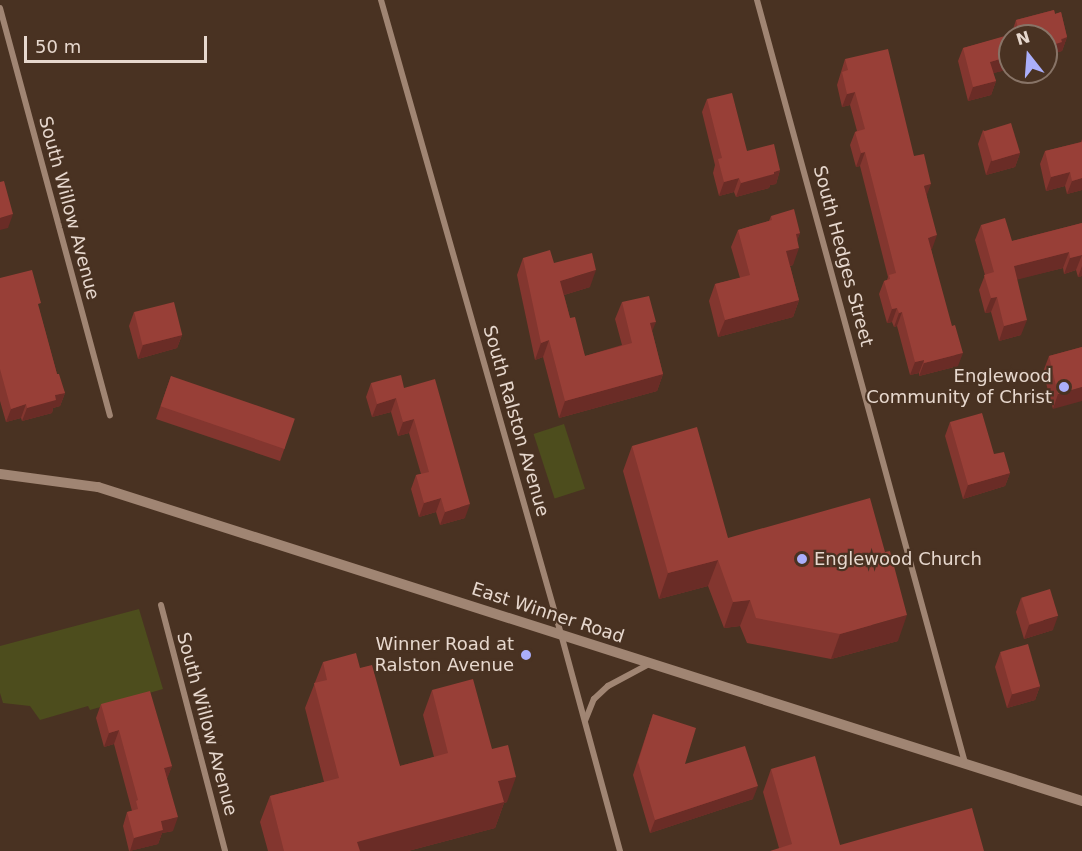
<!DOCTYPE html>
<style>
body{margin:0}
#map{position:relative;width:1082px;height:851px;overflow:hidden;background:#493222;font-family:"DejaVu Sans",sans-serif}
div>[style]{position:absolute}
.green>*{inset:0;background:#4d4d1d;transform-origin:0 0}
.minor>*{height:6px;margin:-3px;padding:0 3px;transform-origin:3px;border-radius:3px;background:#a08573}
.tertiary>*{height:10px;margin:-5px;padding:0 5px;transform-origin:5px;border-radius:5px;background:#a08573}
.wall>*{inset:0;background:#83362f}
.shaded-wall>*{inset:0;background:#6a2c26}
.building>*{inset:0;background:#983f37;transform-origin:0 0}
.dots>*{width:16px;height:16px;translate:-50% -50%;box-sizing:border-box;border:3px solid #493222;border-radius:50%}
span{translate:-50% -50%;white-space:nowrap;text-align:center;line-height:1.15;-webkit-text-stroke:4.5px #493222;paint-order:stroke}
.street-label{font-size:18px;color:#e7d8ce}
.poi-label{font-size:18px;color:#e7d8ce}
.right{translate:-100% -50%;text-align:right}
.left{translate:0 -50%;text-align:left}
.north{position:absolute;left:998px;top:24px;width:60px;height:60px;box-sizing:border-box;background:#493222;border:2px solid #887467;border-radius:50%;rotate:343deg;font-size:16px;font-weight:700;line-height:24px;text-align:center;color:#e7d8ce}
.north::after{content:'';display:block;margin:auto;width:21px;height:27px;background:#abaffb;clip-path:polygon(50% 0,100% 100%,50% 72%,0 100%)}
.scale{position:absolute;left:24px;top:36px;width:183px;height:27px;box-sizing:border-box;border:3px solid #e7d8ce;border-top:0;padding-left:8px;font-size:18px;line-height:21px;white-space:nowrap;color:#e7d8ce;-webkit-text-stroke:4px #493222;paint-order:stroke}
</style>
<div id="map">
<div class="green">
<div style="left:564px;top:424px;width:68px;height:32px;rotate:72deg"></div>
<div style="clip-path:polygon(139px 609px,163px 689px,90px 710px,88px 706px,40px 720px,30px 706px,3px 703px,0 693px,0 646px)"></div>
</div>
<div class="minor">
<div style="left:381px;top:0;width:659px;rotate:74.15deg"></div>
<div style="left:561px;top:634px;width:225px;rotate:74.8deg"></div>
<div style="left:757px;top:0;width:791px;rotate:74.75deg"></div>
<div style="left:0;top:8px;width:422px;rotate:74.9deg"></div>
<div style="left:161px;top:605px;width:254px;rotate:75.4deg"></div>
<div style="left:585px;top:721px;width:24px;rotate:-68deg"></div>
<div style="left:594px;top:699px;width:19px;rotate:-43deg"></div>
<div style="left:608px;top:686px;width:49px;rotate:-28.1deg"></div>
</div>
<div class="tertiary">
<div style="left:0;top:474px;width:99px;rotate:7.6deg"></div>
<div style="left:98px;top:487px;width:1033px;rotate:17.7deg"></div>
</div>
<div class="wall">
<div style="clip-path:polygon(1054px 10px,1055px 14px,1061px 12px,1067px 37px,1062px 51px,1058px 52px,1057px 56px,1046px 59px,1046px 36px,1010px 36px,1010px 69px,993px 73px,996px 81px,991px 95px,968px 101px,958px 61px,963px 48px,1011px 35px,1016px 20px)"></div>
<div style="clip-path:polygon(845px 59px,914px 156px,927px 197px,931px 249px,958px 366px,919px 376px,919px 373px,910px 375px,897px 326px,894px 327px,892px 322px,887px 323px,879px 294px,884px 281px,887px 280px,888px 277px,860px 166px,856px 167px,850px 145px,855px 132px,857px 131px,850px 105px,842px 107px,837px 85px)"></div>
<div style="clip-path:polygon(707px 99px,747px 151px,780px 170px,776px 184px,770px 185px,769px 188px,736px 197px,734px 192px,719px 196px,713px 173px,715px 165px,702px 112px)"></div>
<div style="clip-path:polygon(983px 130px,1020px 153px,1015px 167px,986px 175px,978px 144px)"></div>
<div style="clip-path:polygon(1082px 139px,1082px 190px,1067px 194px,1065px 186px,1046px 191px,1040px 164px,1045px 151px,1081px 142px)"></div>
<div style="clip-path:polygon(771px 216px,800px 233px,797px 240px,793px 265px,790px 266px,799px 300px,793px 317px,718px 337px,709px 301px,715px 284px,740px 278px,731px 247px,738px 230px,769px 221px)"></div>
<div style="clip-path:polygon(1082px 223px,1082px 276px,1078px 277px,1076px 270px,1064px 274px,1063px 268px,1017px 279px,1021px 335px,999px 341px,991px 312px,985px 313px,979px 290px,985px 275px,975px 240px,981px 225px,1012px 241px)"></div>
<div style="clip-path:polygon(523px 258px,554px 263px,590px 287px,564px 295px,570px 318px,585px 356px,622px 345px,615px 319px,622px 302px,652px 331px,663px 374px,657px 391px,559px 418px,543px 357px,535px 360px,517px 275px)"></div>
<div style="clip-path:polygon(0 278px,39px 309px,57px 374px,65px 393px,60px 406px,53px 408px,52px 413px,22px 421px,21px 418px,6px 422px,0 401px)"></div>
<div style="clip-path:polygon(134px 312px,182px 335px,177px 348px,138px 359px,129px 326px)"></div>
<div style="clip-path:polygon(1082px 347px,1053px 409px,1043px 372px,1049px 356px)"></div>
<div style="clip-path:polygon(171px 376px,285px 447px,280px 461px,156px 419px)"></div>
<div style="clip-path:polygon(371px 383px,404px 388px,465px 518px,440px 525px,436px 512px,419px 517px,411px 489px,416px 475px,421px 474px,409px 433px,398px 436px,391px 412px,372px 417px,366px 397px)"></div>
<div style="clip-path:polygon(950px 422px,1010px 473px,1005px 486px,963px 499px,945px 436px)"></div>
<div style="clip-path:polygon(632px 446px,728px 538px,898px 641px,831px 659px,747px 643px,740px 626px,724px 628px,708px 586px,659px 599px,623px 471px)"></div>
<div style="clip-path:polygon(1021px 598px,1053px 630px,1024px 639px,1016px 612px)"></div>
<div style="clip-path:polygon(1000px 653px,1040px 686px,1035px 700px,1007px 708px,995px 667px)"></div>
<div style="clip-path:polygon(323px 662px,360px 668px,400px 766px,434px 757px,423px 715px,432px 690px,492px 749px,507px 802px,504px 803px,495px 828px,408px 851px,268px 851px,260px 822px,270px 796px,324px 782px,305px 708px)"></div>
<div style="clip-path:polygon(101px 704px,172px 766px,167px 778px,173px 831px,162px 833px,158px 844px,129px 851px,123px 826px,127px 812px,132px 811px,114px 744px,104px 747px,96px 718px)"></div>
<div style="clip-path:polygon(653px 714px,685px 764px,753px 799px,650px 833px,633px 775px)"></div>
<div style="clip-path:polygon(771px 769px,840px 845px,779px 848px,763px 792px)"></div>
</div>
<div class="shaded-wall">
<div style="clip-path:polygon(1067px 37px,1062px 51px,1058px 52px,1057px 56px,1046px 59px,1046px 47px)"></div>
<div style="clip-path:polygon(1010px 56px,1010px 69px,986px 75px,990px 62px)"></div>
<div style="clip-path:polygon(996px 81px,991px 95px,968px 101px,973px 87px)"></div>
<div style="clip-path:polygon(855px 92px,850px 105px,842px 107px,847px 94px)"></div>
<div style="clip-path:polygon(865px 152px,860px 166px,856px 167px,861px 153px)"></div>
<div style="clip-path:polygon(1020px 153px,1015px 167px,986px 175px,991px 161px)"></div>
<div style="clip-path:polygon(780px 170px,776px 184px,770px 185px,769px 188px,736px 197px,741px 183px)"></div>
<div style="clip-path:polygon(1070px 172px,1065px 186px,1046px 191px,1051px 177px)"></div>
<div style="clip-path:polygon(739px 178px,734px 192px,719px 196px,724px 182px)"></div>
<div style="clip-path:polygon(1082px 178px,1082px 190px,1067px 194px,1072px 181px)"></div>
<div style="clip-path:polygon(931px 184px,926px 197px,924px 186px)"></div>
<div style="clip-path:polygon(13px 214px,8px 228px,0 230px,0 218px)"></div>
<div style="clip-path:polygon(800px 233px,794px 249px,799px 248px,793px 265px,780px 268px,786px 251px,796px 234px)"></div>
<div style="clip-path:polygon(937px 235px,932px 249px,923px 251px,928px 238px)"></div>
<div style="clip-path:polygon(1069px 252px,1063px 268px,1008px 282px,1014px 266px)"></div>
<div style="clip-path:polygon(1082px 255px,1076px 270px,1064px 274px,1070px 258px)"></div>
<div style="clip-path:polygon(1082px 266px,1082px 276px,1078px 277px)"></div>
<div style="clip-path:polygon(596px 270px,590px 287px,554px 298px,560px 281px)"></div>
<div style="clip-path:polygon(997px 297px,991px 312px,985px 313px,991px 298px)"></div>
<div style="clip-path:polygon(799px 300px,793px 317px,718px 337px,725px 320px)"></div>
<div style="clip-path:polygon(897px 308px,892px 322px,887px 323px,892px 309px)"></div>
<div style="clip-path:polygon(902px 312px,897px 326px,894px 327px,899px 313px)"></div>
<div style="clip-path:polygon(1027px 320px,1021px 335px,999px 341px,1004px 326px)"></div>
<div style="clip-path:polygon(656px 322px,649px 339px,650px 323px)"></div>
<div style="clip-path:polygon(182px 335px,177px 348px,138px 359px,143px 345px)"></div>
<div style="clip-path:polygon(549px 340px,543px 357px,535px 360px,541px 343px)"></div>
<div style="clip-path:polygon(963px 353px,958px 366px,919px 376px,924px 363px)"></div>
<div style="clip-path:polygon(924px 360px,919px 373px,910px 375px,915px 362px)"></div>
<div style="clip-path:polygon(663px 374px,657px 391px,559px 418px,565px 401px)"></div>
<div style="clip-path:polygon(1082px 387px,1082px 401px,1053px 409px,1058px 394px)"></div>
<div style="clip-path:polygon(65px 393px,60px 406px,53px 408px,52px 413px,22px 421px,27px 408px,55px 395px)"></div>
<div style="clip-path:polygon(396px 398px,391px 412px,372px 417px,377px 404px)"></div>
<div style="clip-path:polygon(26px 404px,21px 418px,6px 422px,11px 409px)"></div>
<div style="clip-path:polygon(414px 419px,409px 433px,398px 436px,403px 422px)"></div>
<div style="clip-path:polygon(1010px 473px,1005px 486px,963px 499px,968px 485px)"></div>
<div style="clip-path:polygon(441px 498px,436px 512px,419px 517px,424px 503px)"></div>
<div style="clip-path:polygon(470px 504px,465px 518px,440px 525px,445px 512px)"></div>
<div style="clip-path:polygon(718px 560px,708px 586px,659px 599px,668px 573px)"></div>
<div style="clip-path:polygon(750px 600px,740px 626px,724px 628px,733px 602px)"></div>
<div style="clip-path:polygon(907px 615px,898px 641px,831px 659px,840px 634px)"></div>
<div style="clip-path:polygon(1058px 616px,1053px 630px,1024px 639px,1029px 625px)"></div>
<div style="clip-path:polygon(1040px 686px,1035px 700px,1007px 708px,1012px 694px)"></div>
<div style="clip-path:polygon(119px 730px,114px 744px,104px 747px,109px 733px)"></div>
<div style="clip-path:polygon(172px 766px,167px 779px,164px 768px)"></div>
<div style="clip-path:polygon(516px 777px,507px 802px,504px 803px,495px 828px,408px 851px,354px 851px,357px 842px,498px 781px)"></div>
<div style="clip-path:polygon(758px 786px,753px 799px,650px 833px,655px 820px)"></div>
<div style="clip-path:polygon(178px 817px,173px 831px,162px 833px,158px 844px,130px 851px,134px 838px,161px 821px)"></div>
</div>
<div class="building">
<div style="clip-path:polygon(1054px 10px,1055px 14px,1061px 12px,1067px 37px,1061px 39px,1062px 42px,1046px 47px,1046px 36px,1010px 36px,1010px 56px,990px 62px,996px 81px,973px 87px,963px 48px,1019px 32px,1016px 20px)"></div>
<div style="clip-path:polygon(888px 49px,914px 156px,924px 154px,931px 184px,924px 186px,937px 235px,928px 238px,952px 326px,955px 325px,963px 353px,924px 363px,924px 360px,915px 362px,902px 312px,899px 313px,897px 308px,892px 309px,884px 281px,890px 279px,889px 275px,896px 273px,865px 152px,861px 153px,855px 132px,865px 129px,855px 92px,847px 94px,842px 72px,848px 70px,845px 59px)"></div>
<div style="clip-path:polygon(732px 93px,747px 151px,774px 144px,780px 170px,774px 172px,774px 174px,741px 183px,739px 178px,724px 182px,718px 159px,722px 158px,707px 99px)"></div>
<div style="left:1011px;top:123px;width:31px;height:29px;rotate:73deg"></div>
<div style="clip-path:polygon(1082px 142px,1082px 178px,1072px 181px,1070px 172px,1051px 177px,1045px 151px)"></div>
<div style="clip-path:polygon(4px 181px,13px 214px,0 218px,0 182px)"></div>
<div style="clip-path:polygon(794px 209px,800px 233px,796px 234px,799px 248px,786px 251px,799px 300px,725px 320px,715px 284px,750px 275px,738px 230px,772px 220px,771px 216px)"></div>
<div style="clip-path:polygon(1005px 218px,1012px 241px,1082px 223px,1082px 255px,1070px 258px,1069px 252px,1014px 266px,1027px 320px,1004px 326px,997px 297px,991px 298px,984px 275px,994px 272px,981px 225px)"></div>
<div style="clip-path:polygon(550px 250px,554px 263px,592px 253px,596px 270px,560px 281px,570px 318px,575px 317px,585px 356px,632px 343px,622px 302px,649px 296px,656px 322px,650px 323px,663px 374px,565px 401px,549px 340px,541px 343px,523px 258px)"></div>
<div style="clip-path:polygon(32px 270px,41px 303px,38px 304px,57px 374px,59px 374px,65px 393px,55px 395px,56px 400px,27px 408px,26px 404px,11px 409px,0 369px,0 278px)"></div>
<div style="left:174px;top:302px;width:34px;height:41px;rotate:76deg"></div>
<div style="clip-path:polygon(1082px 347px,1082px 387px,1058px 394px,1049px 356px)"></div>
<div style="clip-path:polygon(401px 375px,404px 388px,435px 379px,470px 504px,445px 512px,441px 498px,424px 503px,416px 475px,429px 472px,414px 419px,403px 422px,396px 398px,377px 404px,371px 383px)"></div>
<div style="left:171px;top:376px;width:131px;height:32px;rotate:19deg"></div>
<div style="clip-path:polygon(982px 413px,994px 454px,1004px 452px,1010px 473px,968px 485px,950px 422px)"></div>
<div style="clip-path:polygon(697px 427px,728px 538px,870px 498px,885px 552px,890px 551px,907px 615px,840px 634px,756px 618px,750px 600px,733px 602px,718px 560px,668px 573px,632px 446px)"></div>
<div style="left:1050px;top:589px;width:28px;height:30px;rotate:73deg"></div>
<div style="left:1028px;top:644px;width:44px;height:29px;rotate:74deg"></div>
<div style="clip-path:polygon(356px 653px,360px 668px,372px 665px,400px 766px,448px 753px,432px 690px,473px 679px,492px 749px,508px 745px,516px 777px,498px 781px,504px 802px,357px 842px,360px 851px,284px 851px,270px 796px,339px 778px,314px 683px,327px 680px,323px 662px)"></div>
<div style="clip-path:polygon(150px 691px,172px 766px,164px 768px,178px 817px,161px 821px,163px 830px,134px 838px,127px 812px,138px 809px,136px 801px,138px 800px,119px 730px,109px 733px,101px 704px)"></div>
<div style="clip-path:polygon(653px 714px,696px 728px,685px 764px,745px 746px,758px 786px,655px 820px,638px 762px)"></div>
<div style="clip-path:polygon(815px 756px,840px 845px,972px 808px,984px 851px,770px 851px,792px 844px,771px 769px)"></div>
</div>
<div class="dots">
<div style="left:1064px;top:387px;background:#abaffb"></div>
<div style="left:802px;top:559px;background:#abaffb"></div>
<div style="left:526px;top:655px;background:#abaffb"></div>
</div>
<div class="street-label">
<span style="left:69px;top:208px;rotate:75deg">South Willow Avenue</span>
<span style="left:843px;top:256px;rotate:75deg">South Hedges Street</span>
<span style="left:516px;top:421px;rotate:74deg">South Ralston Avenue</span>
<span style="left:548px;top:613px;rotate:18deg">East Winner Road</span>
<span style="left:207px;top:724px;rotate:75deg">South Willow Avenue</span>
</div>
<div class="poi-label">
<span class="right" style="left:1052px;top:387px">Englewood<br>Community of Christ</span>
<span class="left" style="left:814px;top:559px">Englewood Church</span>
<span class="right" style="left:514px;top:655px">Winner Road at<br>Ralston Avenue</span>
</div>
<div class="north">N</div>
<div class="scale">50 m</div>
</div>
